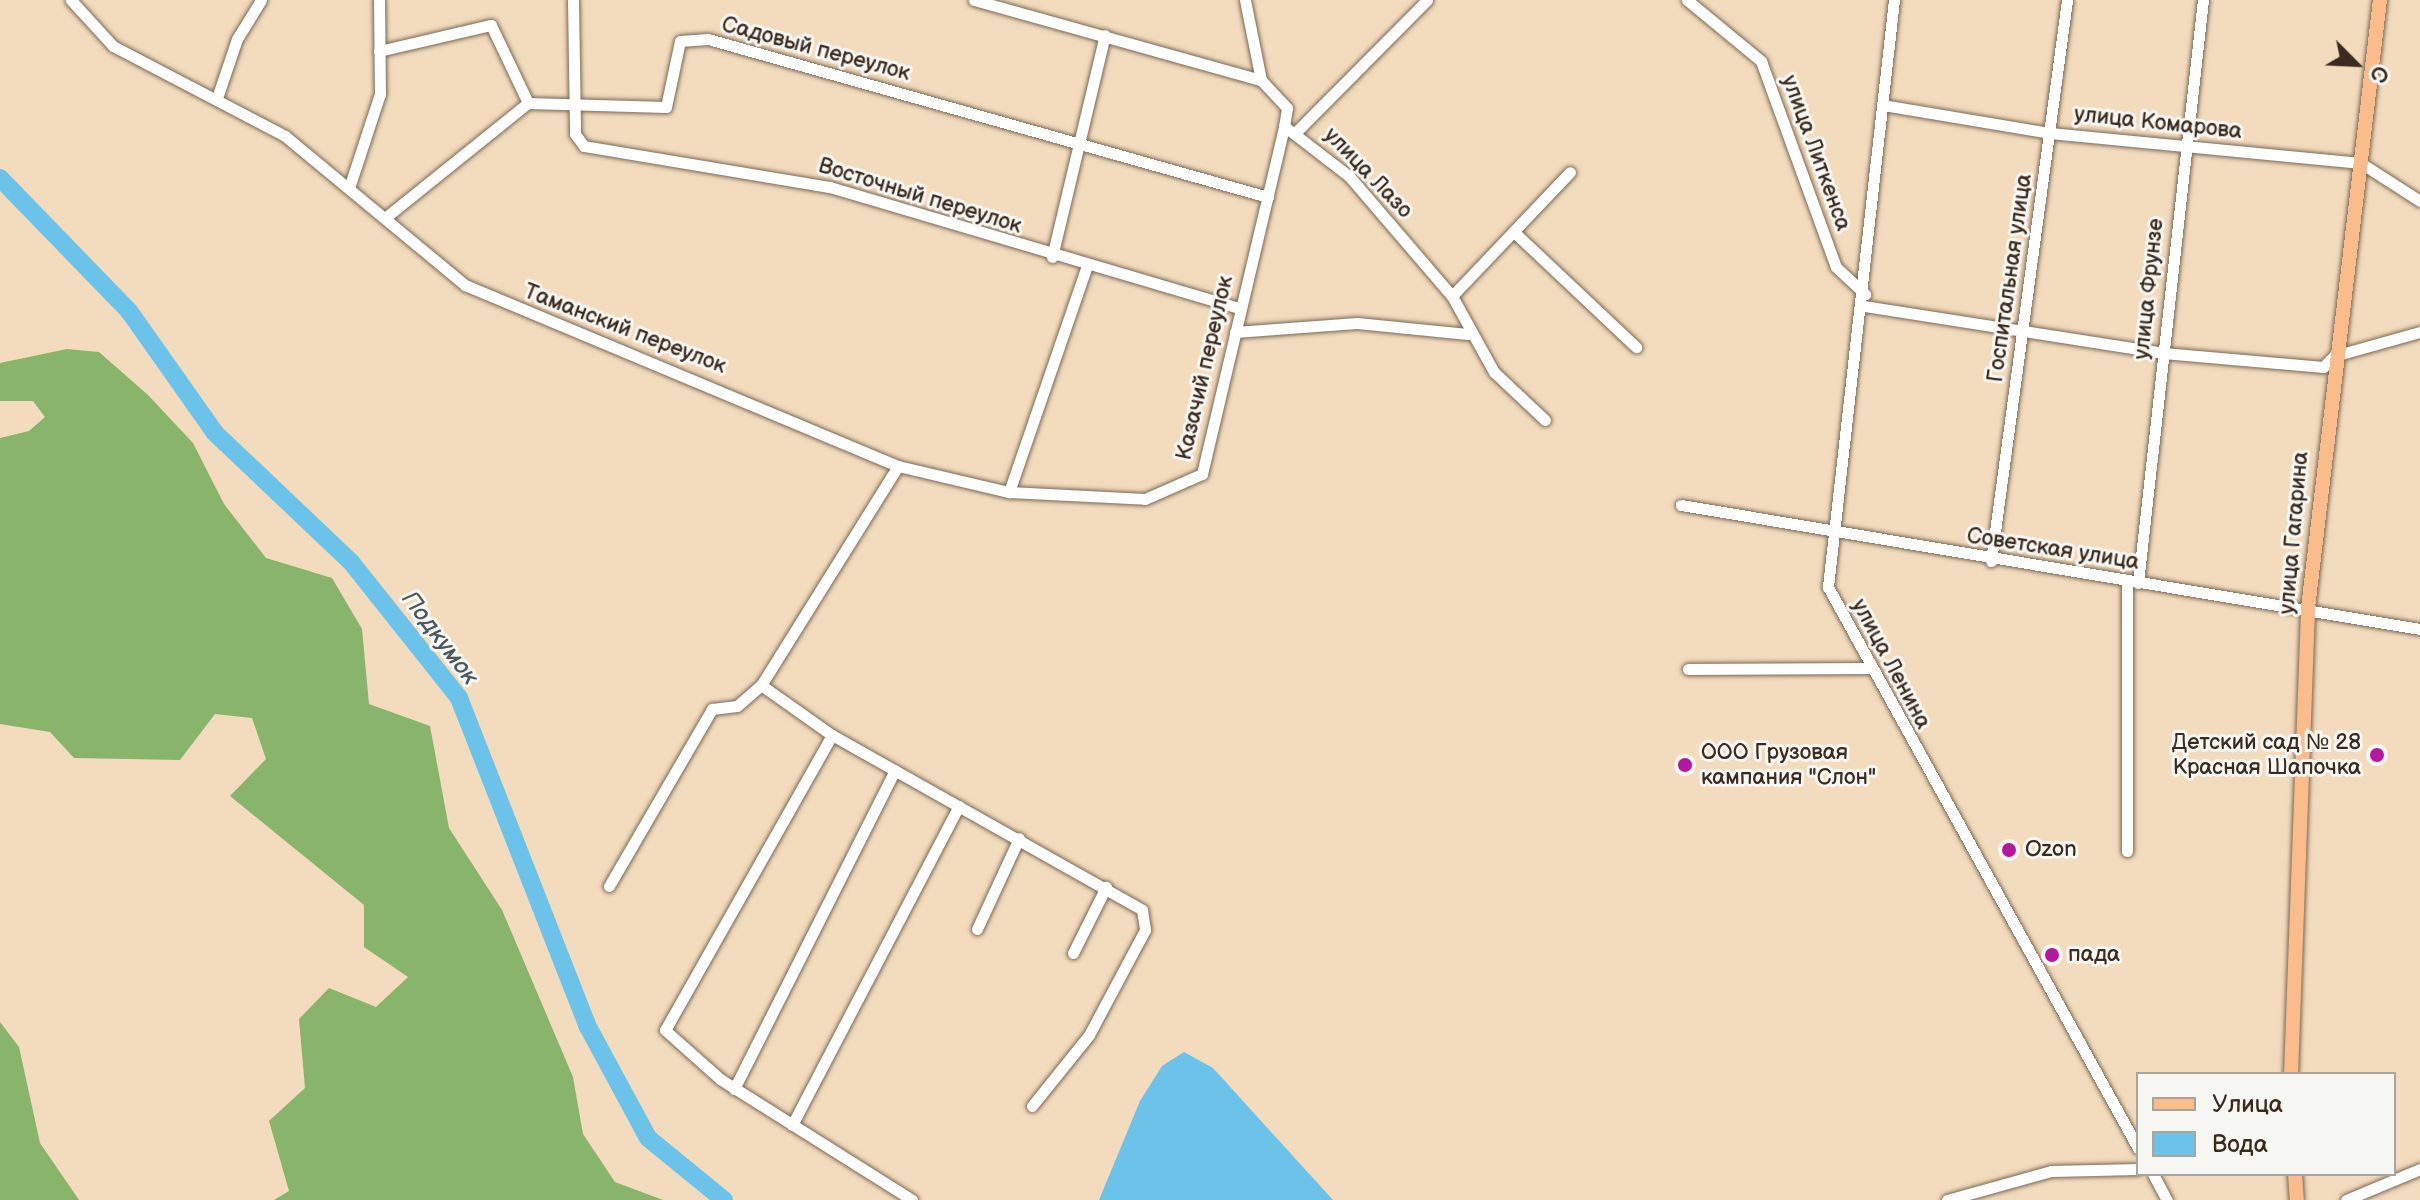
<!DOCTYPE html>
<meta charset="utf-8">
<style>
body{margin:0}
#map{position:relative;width:2420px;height:1200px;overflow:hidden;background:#f3dbbd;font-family:"Balsamiq Sans",sans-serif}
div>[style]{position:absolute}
.forest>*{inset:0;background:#89b46c}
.water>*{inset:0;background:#6bc3e9}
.river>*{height:18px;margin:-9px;padding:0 9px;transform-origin:9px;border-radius:9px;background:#6bc3e9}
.roads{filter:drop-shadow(0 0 2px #7b6856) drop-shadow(0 0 2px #7b6856)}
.minor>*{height:11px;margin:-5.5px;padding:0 5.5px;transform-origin:5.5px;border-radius:5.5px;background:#fff}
.major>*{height:14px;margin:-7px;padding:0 7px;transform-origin:7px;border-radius:7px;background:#f9bc8a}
.dots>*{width:22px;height:22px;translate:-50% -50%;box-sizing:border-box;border:4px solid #f6f6f2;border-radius:50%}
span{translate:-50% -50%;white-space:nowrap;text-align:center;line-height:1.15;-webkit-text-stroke:6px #f6f6f2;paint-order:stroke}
.street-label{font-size:22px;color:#3b2a1e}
.poi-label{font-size:22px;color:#3b2a1e}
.right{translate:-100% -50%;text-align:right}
.left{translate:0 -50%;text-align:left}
.water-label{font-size:24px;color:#49585b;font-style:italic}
.legend{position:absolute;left:2136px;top:1072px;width:260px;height:104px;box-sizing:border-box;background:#f6f6f2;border:2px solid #aba49d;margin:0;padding:10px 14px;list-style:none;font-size:24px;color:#3b2a1e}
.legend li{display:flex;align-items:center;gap:16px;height:40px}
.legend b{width:40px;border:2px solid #aba49d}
.north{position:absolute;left:2316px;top:24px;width:80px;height:80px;-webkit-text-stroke:6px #f6f6f2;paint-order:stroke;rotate:114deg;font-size:22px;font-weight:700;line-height:32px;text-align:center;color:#3b2a1e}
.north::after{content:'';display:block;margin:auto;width:28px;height:36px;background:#3b2a1e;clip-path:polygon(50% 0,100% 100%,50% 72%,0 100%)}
</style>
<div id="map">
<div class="forest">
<div style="clip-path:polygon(67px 349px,99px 352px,148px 395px,193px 443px,224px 504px,266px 558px,332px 578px,362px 629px,369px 704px,430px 726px,449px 828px,502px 910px,573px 1077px,583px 1134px,615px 1182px,663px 1200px,274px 1200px,289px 1191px,269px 1121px,305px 1088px,299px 1019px,329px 988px,376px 1007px,408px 977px,364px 947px,364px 905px,230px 796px,266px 759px,252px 718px,215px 714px,180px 760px,74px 758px,50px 732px,0 724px,0 438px,29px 431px,45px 417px,33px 401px,0 401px,0 363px)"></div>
<div style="clip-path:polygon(0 1022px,19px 1047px,40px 1143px,79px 1200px,0 1200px)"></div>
</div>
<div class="water">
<div style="clip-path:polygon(1184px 1052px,1213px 1068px,1333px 1200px,1099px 1200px,1140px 1101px,1162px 1066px)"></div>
</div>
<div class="river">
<div style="left:0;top:178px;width:185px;rotate:45.9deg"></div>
<div style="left:129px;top:311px;width:149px;rotate:54.8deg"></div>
<div style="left:215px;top:433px;width:187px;rotate:43.5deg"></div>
<div style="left:351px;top:562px;width:174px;rotate:51.5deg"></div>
<div style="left:459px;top:698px;width:351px;rotate:68.6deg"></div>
<div style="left:587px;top:1025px;width:128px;rotate:61.6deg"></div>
<div style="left:648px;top:1138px;width:98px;rotate:39.2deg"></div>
</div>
<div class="roads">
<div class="minor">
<div style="left:71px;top:0;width:62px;rotate:47.6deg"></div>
<div style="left:113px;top:46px;width:194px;rotate:27.6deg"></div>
<div style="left:285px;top:136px;width:234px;rotate:39.6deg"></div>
<div style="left:465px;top:285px;width:469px;rotate:22.7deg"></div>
<div style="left:898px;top:466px;width:114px;rotate:13.2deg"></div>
<div style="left:1009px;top:492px;width:237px;rotate:-71deg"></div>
<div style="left:573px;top:0;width:134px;rotate:89.1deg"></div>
<div style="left:575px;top:134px;width:15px;rotate:53deg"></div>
<div style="left:584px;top:146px;width:249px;rotate:9.5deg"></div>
<div style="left:830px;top:187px;width:427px;rotate:16.5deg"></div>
<div style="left:974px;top:0;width:298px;rotate:15.6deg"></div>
<div style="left:1261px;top:80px;width:38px;rotate:47deg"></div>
<div style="left:1287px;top:108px;width:18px;rotate:99deg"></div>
<div style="left:1284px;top:126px;width:82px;rotate:37.6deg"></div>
<div style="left:1349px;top:176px;width:158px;rotate:49.4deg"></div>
<div style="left:1452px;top:296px;width:87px;rotate:61.1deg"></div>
<div style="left:1494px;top:372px;width:70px;rotate:43.3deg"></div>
<div style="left:1245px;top:0;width:82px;rotate:78.7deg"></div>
<div style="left:1687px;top:0;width:96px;rotate:39.5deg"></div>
<div style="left:1761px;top:61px;width:219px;rotate:70deg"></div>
<div style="left:1836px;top:267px;width:40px;rotate:43deg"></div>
<div style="left:1894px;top:0;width:591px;rotate:96.42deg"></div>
<div style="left:1828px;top:587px;width:641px;rotate:61.08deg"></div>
<div style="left:379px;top:51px;width:115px;rotate:-13.1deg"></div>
<div style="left:491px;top:25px;width:86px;rotate:64.6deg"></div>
<div style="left:217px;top:98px;width:62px;rotate:-71.3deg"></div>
<div style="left:237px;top:39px;width:46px;rotate:-58.4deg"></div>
<div style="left:1883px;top:105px;width:169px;rotate:9.5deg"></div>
<div style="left:2050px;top:133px;width:312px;rotate:5.5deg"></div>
<div style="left:2361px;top:163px;width:70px;rotate:32.8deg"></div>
<div style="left:1298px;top:130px;width:183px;rotate:-45.2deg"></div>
<div style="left:350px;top:185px;width:96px;rotate:-71.8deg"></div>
<div style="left:380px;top:94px;width:94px;rotate:-90.6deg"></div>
<div style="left:386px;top:217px;width:182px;rotate:-38.8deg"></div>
<div style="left:528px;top:103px;width:138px;rotate:1.7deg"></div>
<div style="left:666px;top:107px;width:67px;rotate:-78deg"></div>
<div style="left:680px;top:41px;width:28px;rotate:-4deg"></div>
<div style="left:708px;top:39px;width:582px;rotate:15.76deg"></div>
<div style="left:1514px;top:232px;width:168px;rotate:43.3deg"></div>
<div style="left:1052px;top:257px;width:228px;rotate:-76.6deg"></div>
<div style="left:1452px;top:296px;width:171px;rotate:-46.4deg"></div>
<div style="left:1864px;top:306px;width:303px;rotate:8.9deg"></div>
<div style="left:2163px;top:353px;width:161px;rotate:5deg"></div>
<div style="left:2323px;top:367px;width:16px;rotate:-45deg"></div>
<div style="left:2334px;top:356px;width:89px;rotate:-15.6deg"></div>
<div style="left:1235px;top:332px;width:122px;rotate:-4.2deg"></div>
<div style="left:1357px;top:323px;width:111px;rotate:5.7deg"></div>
<div style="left:898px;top:466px;width:258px;rotate:122deg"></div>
<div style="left:761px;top:685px;width:87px;rotate:35.2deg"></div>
<div style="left:832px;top:735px;width:356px;rotate:29.4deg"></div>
<div style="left:1142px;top:910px;width:20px;rotate:81deg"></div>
<div style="left:1145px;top:930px;width:119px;rotate:118.1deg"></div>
<div style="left:1089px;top:1035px;width:91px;rotate:128.8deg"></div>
<div style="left:1009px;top:492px;width:136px;rotate:2.9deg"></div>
<div style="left:1145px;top:499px;width:62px;rotate:-23.7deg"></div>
<div style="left:1202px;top:474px;width:358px;rotate:-76.7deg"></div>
<div style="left:1681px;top:505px;width:749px;rotate:9.53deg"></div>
<div style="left:1991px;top:561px;width:566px;rotate:-82.28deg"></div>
<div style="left:2127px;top:581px;width:270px;rotate:90deg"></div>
<div style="left:2138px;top:583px;width:587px;rotate:-83.64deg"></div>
<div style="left:1688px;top:669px;width:180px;rotate:-0.3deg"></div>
<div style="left:832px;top:735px;width:339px;rotate:119.5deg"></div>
<div style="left:665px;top:1030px;width:74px;rotate:41.7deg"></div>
<div style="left:720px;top:1079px;width:227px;rotate:32.2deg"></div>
<div style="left:609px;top:886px;width:205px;rotate:-59.8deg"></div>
<div style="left:712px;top:709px;width:25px;rotate:-7deg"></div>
<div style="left:737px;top:706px;width:32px;rotate:-41deg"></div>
<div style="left:977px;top:929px;width:100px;rotate:-65.2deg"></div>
<div style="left:1073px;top:953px;width:74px;rotate:-63.4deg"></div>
<div style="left:734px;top:1089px;width:357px;rotate:-63.2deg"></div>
<div style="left:792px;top:1125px;width:360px;rotate:-62.4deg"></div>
<div style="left:2153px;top:1174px;width:30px;rotate:62deg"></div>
<div style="left:1947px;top:1200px;width:108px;rotate:-15.6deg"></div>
<div style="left:2051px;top:1171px;width:87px;rotate:-1.3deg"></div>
<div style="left:2346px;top:1200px;width:80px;rotate:-22.7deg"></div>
</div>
<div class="major">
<div style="left:2291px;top:1074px;width:466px;rotate:-87.9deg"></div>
<div style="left:2308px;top:608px;width:612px;rotate:-83.25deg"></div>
<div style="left:2295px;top:1174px;width:26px;rotate:86deg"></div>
</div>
</div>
<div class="dots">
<div style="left:2377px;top:755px;background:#b5179e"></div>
<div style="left:1685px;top:765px;background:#b5179e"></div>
<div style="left:2009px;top:850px;background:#b5179e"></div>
<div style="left:2052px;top:955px;background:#b5179e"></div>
</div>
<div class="street-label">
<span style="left:816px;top:49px;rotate:15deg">Садовый переулок</span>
<span style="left:2158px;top:123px;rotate:6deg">улица Комарова</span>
<span style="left:1816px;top:153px;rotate:70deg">улица Литкенса</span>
<span style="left:1368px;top:173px;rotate:46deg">улица Лазо</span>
<span style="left:920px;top:196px;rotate:17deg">Восточный переулок</span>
<span style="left:2010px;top:278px;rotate:-82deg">Госпитальная улица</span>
<span style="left:2149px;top:289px;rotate:-84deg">улица Фрунзе</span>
<span style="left:625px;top:329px;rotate:21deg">Таманский переулок</span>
<span style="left:1205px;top:368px;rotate:-77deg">Казачий переулок</span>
<span style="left:2294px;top:533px;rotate:-85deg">улица Гагарина</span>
<span style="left:2053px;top:549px;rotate:9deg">Советская улица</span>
<span style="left:1891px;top:664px;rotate:62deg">улица Ленина</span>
</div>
<div class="poi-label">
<span class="right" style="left:2361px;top:755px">Детский сад № 28<br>Красная Шапочка</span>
<span class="left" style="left:1701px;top:765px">ООО Грузовая<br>кампания "Слон"</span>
<span class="left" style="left:2025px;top:850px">Ozon</span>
<span class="left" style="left:2068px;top:955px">пада</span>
</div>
<div class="water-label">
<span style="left:440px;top:638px;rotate:53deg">Подкумок</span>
</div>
<ul class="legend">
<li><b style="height:10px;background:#f9bc8a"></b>Улица</li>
<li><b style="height:22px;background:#6bc3e9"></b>Вода</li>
</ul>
<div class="north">С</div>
</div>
